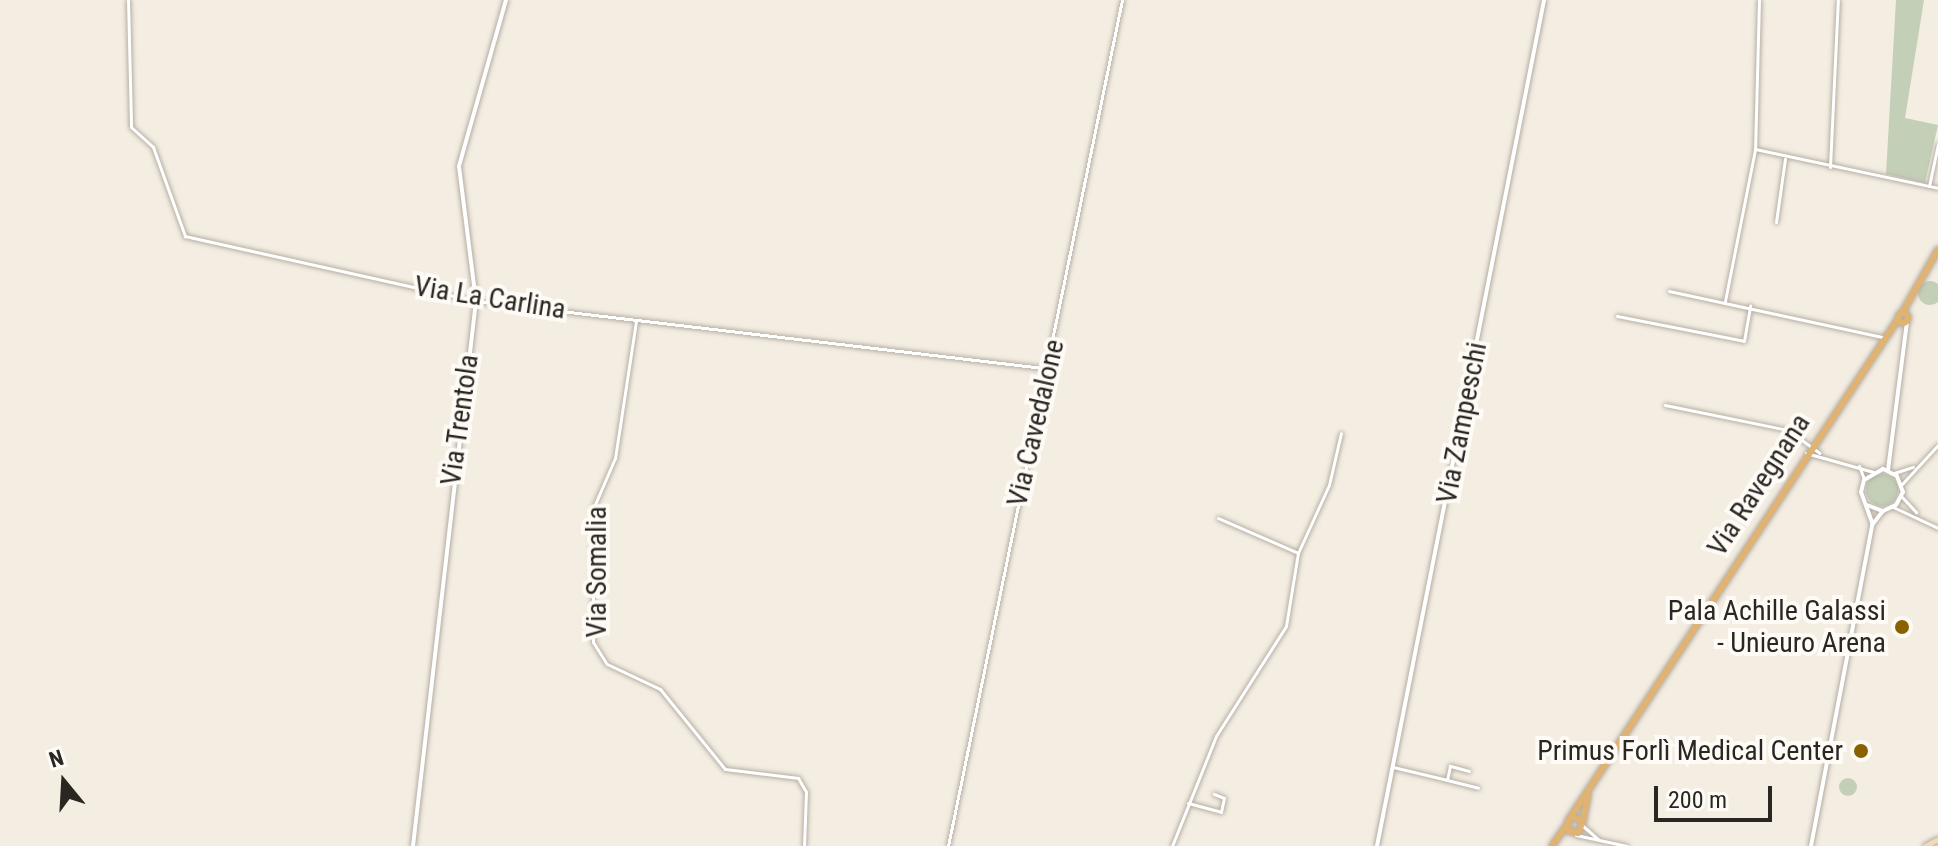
<!DOCTYPE html>
<meta charset="utf-8">
<style>
body{margin:0}
#map{position:relative;width:1938px;height:846px;overflow:hidden;background:#f4ede2;font-family:"Roboto Condensed",sans-serif}
div>[style]{position:absolute}
.green>*{inset:0;background:#c4cfb8}
.round{border-radius:50%}
.roads{filter:drop-shadow(0 0 2px #b3aca2) drop-shadow(0 0 2px #b3aca2)}
.minor>*{height:3px;margin:-1.5px;padding:0 1.5px;transform-origin:1.5px;border-radius:1.5px;background:#fff}
.tertiary>*{height:4px;margin:-2px;padding:0 2px;transform-origin:2px;border-radius:2px;background:#fff}
.secondary>*{height:5px;margin:-2.5px;padding:0 2.5px;transform-origin:2.5px;border-radius:2.5px;background:#f0d9b8}
.primary>*{height:6px;margin:-3px;padding:0 3px;transform-origin:3px;border-radius:3px;background:#e1b372}
.primary>.ring{margin:-3px;padding:0;box-sizing:content-box;background:none;border:6px solid #e1b372;border-radius:50%}
.dots>*{width:22px;height:22px;translate:-50% -50%;box-sizing:border-box;border:4px solid #fefbf7;border-radius:50%}
span{translate:-50% -50%;white-space:nowrap;text-align:center;line-height:1.15;-webkit-text-stroke:8px #fefbf7;paint-order:stroke}
.street-label{font-size:28px;color:#2a2723}
.poi-label{font-size:28px;color:#2a2723}
.right{translate:-100% -50%;text-align:right}
.north{position:absolute;left:24px;top:742px;width:80px;height:80px;-webkit-text-stroke:6px #fefbf7;paint-order:stroke;rotate:342deg;font-size:22px;font-weight:700;line-height:32px;text-align:center;color:#2a2723}
.north::after{content:'';display:block;margin:auto;width:28px;height:36px;background:#2a2723;clip-path:polygon(50% 0,100% 100%,50% 72%,0 100%)}
.scale{position:absolute;left:1654px;top:786px;width:118px;height:36px;box-sizing:border-box;border:4px solid #2a2723;border-top:0;padding-left:10px;font-size:24px;line-height:28px;white-space:nowrap;color:#2a2723;-webkit-text-stroke:6px #fefbf7;paint-order:stroke}
</style>
<div id="map">
<div class="green">
<div style="clip-path:polygon(1896px 0,1924px 0,1905px 118px,1938px 125px,1925px 183px,1886px 174px)"></div>
<div class="round" style="left:1918px;top:281px;width:24px;height:24px"></div>
<div class="round" style="left:1866px;top:474px;width:32px;height:32px"></div>
<div class="round" style="left:1839px;top:778px;width:18px;height:18px"></div>
</div>
<div class="roads">
<div class="minor">
<div style="left:128px;top:0;width:127px;rotate:88.6deg"></div>
<div style="left:131px;top:127px;width:30px;rotate:42deg"></div>
<div style="left:153px;top:147px;width:95px;rotate:70.2deg"></div>
<div style="left:185px;top:236px;width:298px;rotate:12.6deg"></div>
<div style="left:476px;top:301px;width:579px;rotate:6.74deg"></div>
<div style="left:1759px;top:0;width:149px;rotate:91.5deg"></div>
<div style="left:1755px;top:149px;width:187px;rotate:12deg"></div>
<div style="left:1830px;top:167px;width:167px;rotate:-87.3deg"></div>
<div style="left:1929px;top:186px;width:43px;rotate:-77.9deg"></div>
<div style="left:1776px;top:222px;width:64px;rotate:-81.9deg"></div>
<div style="left:1669px;top:291px;width:218px;rotate:12.2deg"></div>
<div style="left:1725px;top:301px;width:155px;rotate:-78.8deg"></div>
<div style="left:1617px;top:316px;width:129px;rotate:11.1deg"></div>
<div style="left:1744px;top:341px;width:36px;rotate:-80deg"></div>
<div style="left:636px;top:321px;width:139px;rotate:98.7deg"></div>
<div style="left:615px;top:458px;width:56px;rotate:113.3deg"></div>
<div style="left:593px;top:509px;width:133px;rotate:90deg"></div>
<div style="left:593px;top:642px;width:26px;rotate:58deg"></div>
<div style="left:607px;top:664px;width:59px;rotate:25.3deg"></div>
<div style="left:660px;top:689px;width:103px;rotate:50.9deg"></div>
<div style="left:725px;top:769px;width:74px;rotate:7deg"></div>
<div style="left:798px;top:778px;width:16px;rotate:60deg"></div>
<div style="left:806px;top:792px;width:54px;rotate:92.1deg"></div>
<div style="left:1665px;top:405px;width:126px;rotate:11.5deg"></div>
<div style="left:1788px;top:430px;width:39px;rotate:36deg"></div>
<div style="left:1806px;top:453px;width:70px;rotate:15.8deg"></div>
<div style="left:1859px;top:466px;width:14px;rotate:69deg"></div>
<div style="left:1894px;top:473px;width:20px;rotate:-18deg"></div>
<div style="left:1902px;top:484px;width:53px;rotate:-47.3deg"></div>
<div style="left:1902px;top:497px;width:21px;rotate:47deg"></div>
<div style="left:1893px;top:507px;width:50px;rotate:25deg"></div>
<div style="left:1218px;top:518px;width:87px;rotate:23.6deg"></div>
<div style="left:1393px;top:767px;width:56px;rotate:13.5deg"></div>
<div style="left:1469px;top:771px;width:20px;rotate:-165deg"></div>
<div style="left:1450px;top:766px;width:14px;rotate:102deg"></div>
<div style="left:1447px;top:780px;width:32px;rotate:14deg"></div>
<div style="left:1188px;top:803px;width:34px;rotate:15deg"></div>
<div style="left:1221px;top:812px;width:14px;rotate:-78deg"></div>
<div style="left:1224px;top:798px;width:11px;rotate:-158deg"></div>
<div style="left:1583px;top:826px;width:21px;rotate:41deg"></div>
<div style="left:1576px;top:835px;width:52px;rotate:12.2deg"></div>
<div style="left:948px;top:846px;width:864px;rotate:-78.38deg"></div>
<div style="left:1172px;top:846px;width:118px;rotate:-68.2deg"></div>
<div style="left:1216px;top:736px;width:130px;rotate:-57.5deg"></div>
<div style="left:1286px;top:626px;width:74px;rotate:-80.7deg"></div>
<div style="left:1298px;top:553px;width:75px;rotate:-65.5deg"></div>
<div style="left:1329px;top:485px;width:53px;rotate:-77deg"></div>
</div>
<div class="tertiary">
<div style="left:1888px;top:470px;width:149px;rotate:-82.7deg"></div>
<div style="left:1867px;top:505px;width:17px;rotate:21deg"></div>
<div style="left:1883px;top:511px;width:14px;rotate:-25deg"></div>
<div style="left:1896px;top:505px;width:15px;rotate:-62deg"></div>
<div style="left:1903px;top:492px;width:17px;rotate:-111deg"></div>
<div style="left:1897px;top:476px;width:16px;rotate:-153deg"></div>
<div style="left:1883px;top:469px;width:22px;rotate:150deg"></div>
<div style="left:1864px;top:480px;width:12px;rotate:104deg"></div>
<div style="left:1861px;top:492px;width:33px;rotate:70deg"></div>
<div style="left:413px;top:846px;width:549px;rotate:-83.41deg"></div>
<div style="left:476px;top:301px;width:136px;rotate:-97.2deg"></div>
<div style="left:459px;top:166px;width:173px;rotate:-74.2deg"></div>
<div style="left:1377px;top:846px;width:862px;rotate:-78.83deg"></div>
<div style="left:1811px;top:846px;width:327px;rotate:-79.2deg"></div>
<div style="left:1872px;top:525px;width:18px;rotate:-52deg"></div>
</div>
<div class="secondary">
<div style="left:1925px;top:846px;width:15px;rotate:-28deg"></div>
</div>
<div class="primary">
<div class="ring" style="left:1898px;top:313px;width:4px;height:4px"></div>
<div style="left:1902px;top:313px;width:73px;rotate:-60.3deg"></div>
<div style="left:1572px;top:817px;width:12px;rotate:20deg"></div>
<div style="left:1583px;top:821px;width:13px;rotate:113deg"></div>
<div style="left:1578px;top:833px;width:9px;rotate:-167deg"></div>
<div style="left:1569px;top:831px;width:10px;rotate:-96deg"></div>
<div style="left:1568px;top:821px;width:601px;rotate:-56.68deg"></div>
<div style="left:1583px;top:821px;width:26px;rotate:-79deg"></div>
<div style="left:1552px;top:846px;width:24px;rotate:-55deg"></div>
</div>
</div>
<div class="dots">
<div style="left:1902px;top:627px;background:#8a6101"></div>
<div style="left:1861px;top:751px;background:#8a6101"></div>
</div>
<div class="street-label">
<span style="left:490px;top:298px;rotate:9deg">Via La Carlina</span>
<span style="left:460px;top:420px;rotate:-82deg">Via Trentola</span>
<span style="left:1036px;top:423px;rotate:-77deg">Via Cavedalone</span>
<span style="left:1462px;top:423px;rotate:-79deg">Via Zampeschi</span>
<span style="left:1759px;top:485px;rotate:-57deg">Via Ravegnana</span>
<span style="left:597px;top:572px;rotate:-90deg">Via Somalia</span>
</div>
<div class="poi-label">
<span class="right" style="left:1886px;top:627px">Pala Achille Galassi<br>- Unieuro Arena</span>
<span class="right" style="left:1843px;top:751px">Primus Forlì Medical Center</span>
</div>
<div class="north">N</div>
<div class="scale">200 m</div>
</div>
